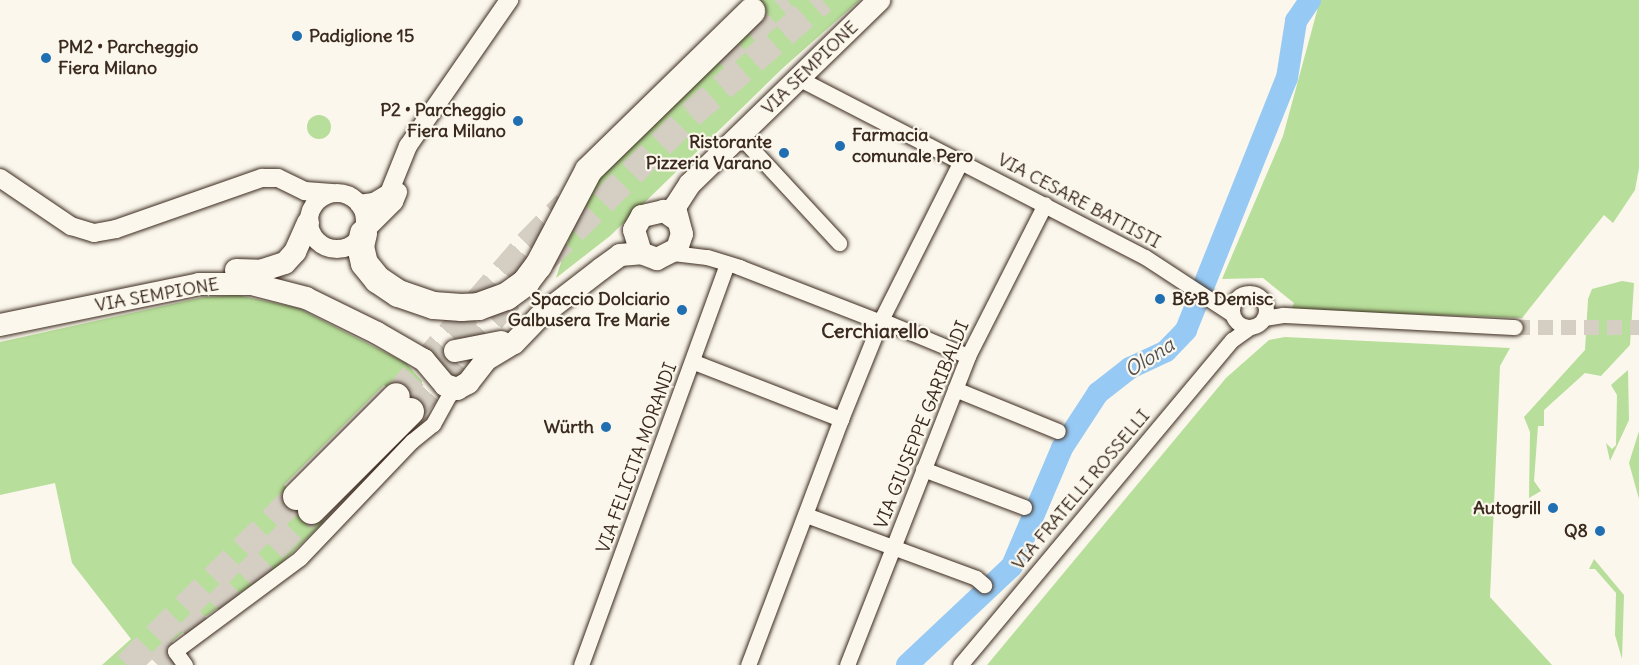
<!DOCTYPE html>
<meta charset="utf-8">
<style>
body{margin:0}
#map{position:relative;width:1639px;height:665px;overflow:hidden;background:#fbf7ec;font-family:Delius,sans-serif}
div>[style]{position:absolute}
.green>*{inset:0;background:#b7de9a}
.round{border-radius:50%}
.river>*{height:22px;margin:-11px;padding:0 11px;transform-origin:11px;border-radius:11px;background:#96c9f3}
.minor-tunnel>*{height:15px;margin-top:-7.5px;transform-origin:0;background:repeating-linear-gradient(90deg,#d5cec3 0 15px,transparent 0 23px)}
.motorway-tunnel>*{height:27px;margin-top:-13.5px;transform-origin:0;background:repeating-linear-gradient(90deg,#d5cec3 0 27px,transparent 0 41px)}
.roads{filter:drop-shadow(0 0 2px #3b2a1e) drop-shadow(0 0 2px #3b2a1e)}
.minor>*{height:15px;margin:-7.5px;padding:0 7.5px;transform-origin:7.5px;border-radius:7.5px;background:#fbf7ec}
.minor>.ring{margin:-7.5px;padding:0;box-sizing:content-box;background:none;border:15px solid #fbf7ec;border-radius:50%}
.tertiary>*{height:18px;margin:-9px;padding:0 9px;transform-origin:9px;border-radius:9px;background:#fbf7ec}
.tertiary>.ring{margin:-9px;padding:0;box-sizing:content-box;background:none;border:18px solid #fbf7ec;border-radius:50%}
.primary>*{height:22px;margin:-11px;padding:0 11px;transform-origin:11px;border-radius:11px;background:#fbf7ec}
.motorway>*{height:27px;margin:-13.5px;padding:0 13.5px;transform-origin:13.5px;border-radius:13.5px;background:#fbf7ec}
.dots>*{width:16px;height:16px;translate:-50% -50%;box-sizing:border-box;border:3px solid #fbf7ec;border-radius:50%}
span{translate:-50% -50%;white-space:nowrap;text-align:center;line-height:1.15;-webkit-text-stroke:4.5px #fbf7ec;paint-order:stroke}
.poi-label{font-size:18px;color:#3b2a1e;font-weight:700}
.left{translate:0 -50%;text-align:left}
.right{translate:-100% -50%;text-align:right}
.street-label{font-size:18px;color:#3b2a1e}
.neighbourhood-label{font-size:20px;color:#3b2a1e;font-weight:700}
.water-label{font-size:20px;color:#525253;font-style:italic}
</style>
<div id="map">
<div class="green">
<div style="clip-path:polygon(751px 0,860px 0,784px 67px,610px 236px,556px 278px,579px 208px,589px 189px)"></div>
<div style="clip-path:polygon(1320px 0,1639px 0,1639px 168px,1635px 190px,1613px 223px,1604px 215px,1522px 318px,1291px 310px,1294px 303px,1263px 278px,1222px 279px,1283px 136px)"></div>
<div class="round" style="left:307px;top:115px;width:24px;height:24px"></div>
<div style="clip-path:polygon(1622px 281px,1634px 283px,1630px 345px,1601px 376px,1585px 373px,1544px 410px,1544px 426px,1538px 426px,1534px 481px,1541px 491px,1529px 498px,1530px 432px,1524px 417px,1585px 350px,1588px 299px,1592px 289px)"></div>
<div style="clip-path:polygon(238px 295px,298px 308px,406px 363px,422px 381px,423px 410px,419px 419px,384px 385px,284px 485px,324px 522px,275px 569px,187px 629px,144px 665px,102px 665px,131px 639px,72px 563px,55px 483px,0 495px,0 342px,204px 297px)"></div>
<div style="clip-path:polygon(1285px 337px,1510px 348px,1500px 366px,1490px 597px,1552px 665px,987px 665px,1226px 378px,1269px 340px)"></div>
<div style="clip-path:polygon(1628px 370px,1629px 420px,1610px 461px,1606px 443px,1612px 449px,1616px 445px,1617px 395px,1611px 385px)"></div>
<div style="clip-path:polygon(1639px 431px,1639px 499px,1629px 463px)"></div>
<div style="clip-path:polygon(1594px 559px,1624px 595px,1622px 659px,1615px 635px,1616px 593px,1595px 569px,1589px 569px)"></div>
</div>
<div class="river">
<div style="left:907px;top:665px;width:144px;rotate:-43.3deg"></div>
<div style="left:1012px;top:566px;width:128px;rotate:-67deg"></div>
<div style="left:1062px;top:448px;width:66px;rotate:-56.8deg"></div>
<div style="left:1098px;top:393px;width:41px;rotate:-38deg"></div>
<div style="left:1130px;top:368px;width:40px;rotate:-25deg"></div>
<div style="left:1166px;top:351px;width:29px;rotate:-46deg"></div>
<div style="left:1186px;top:330px;width:271px;rotate:-68.2deg"></div>
<div style="left:1287px;top:78px;width:58px;rotate:-81deg"></div>
<div style="left:1296px;top:21px;width:25px;rotate:-56deg"></div>
</div>
<div class="minor-tunnel">
<div style="left:1515px;top:327px;width:124px"></div>
</div>
<div class="motorway-tunnel">
<div style="left:717px;top:59px;width:92px;rotate:-40.1deg"></div>
<div style="left:544px;top:259px;width:206px;rotate:-44.6deg"></div>
<div style="left:691px;top:114px;width:174px;rotate:-41deg"></div>
<div style="left:396px;top:396px;width:201px;rotate:-49.2deg"></div>
<div style="left:527px;top:244px;width:56px;rotate:-45.7deg"></div>
<div style="left:410px;top:411px;width:164px;rotate:-48.5deg"></div>
<div style="left:127px;top:665px;width:239px;rotate:-45deg"></div>
<div style="left:158px;top:665px;width:218px;rotate:-45.4deg"></div>
</div>
<div class="roads">
<div class="minor">
<div style="left:798px;top:78px;width:390px;rotate:27.3deg"></div>
<div style="left:1145px;top:257px;width:104px;rotate:33.2deg"></div>
<div style="left:740px;top:136px;width:146px;rotate:47.2deg"></div>
<div style="left:673px;top:253px;width:34px;rotate:7deg"></div>
<div style="left:707px;top:257px;width:34px;rotate:17deg"></div>
<div style="left:739px;top:267px;width:152px;rotate:21.2deg"></div>
<div class="ring" style="left:1232px;top:293px;width:19px;height:19px"></div>
<div style="left:1264px;top:318px;width:19px;rotate:-9deg"></div>
<div style="left:1283px;top:315px;width:232px;rotate:3deg"></div>
<div style="left:881px;top:320px;width:94px;rotate:22.5deg"></div>
<div style="left:694px;top:362px;width:158px;rotate:21.2deg"></div>
<div style="left:841px;top:419px;width:263px;rotate:110.7deg"></div>
<div style="left:955px;top:389px;width:111px;rotate:22.2deg"></div>
<div style="left:841px;top:419px;width:107px;rotate:-68deg"></div>
<div style="left:881px;top:320px;width:178px;rotate:-63.3deg"></div>
<div style="left:923px;top:469px;width:108px;rotate:20.6deg"></div>
<div style="left:806px;top:515px;width:181px;rotate:20.3deg"></div>
<div style="left:976px;top:578px;width:11px;rotate:41deg"></div>
<div style="left:185px;top:665px;width:17px;rotate:-126deg"></div>
<div style="left:175px;top:651px;width:156px;rotate:-36.6deg"></div>
<div style="left:300px;top:558px;width:162px;rotate:-46.3deg"></div>
<div style="left:412px;top:441px;width:27px;rotate:-39deg"></div>
<div style="left:433px;top:424px;width:33px;rotate:-61deg"></div>
<div style="left:449px;top:395px;width:10px;rotate:-37deg"></div>
<div style="left:581px;top:665px;width:427px;rotate:-70deg"></div>
<div style="left:847px;top:665px;width:332px;rotate:-68.6deg"></div>
<div style="left:968px;top:356px;width:170px;rotate:-63.1deg"></div>
<div style="left:960px;top:665px;width:424px;rotate:-50.1deg"></div>
<div style="left:1232px;top:340px;width:22px;rotate:-36deg"></div>
</div>
<div class="tertiary">
<div style="left:0;top:178px;width:86px;rotate:34.1deg"></div>
<div style="left:71px;top:226px;width:24px;rotate:17deg"></div>
<div style="left:94px;top:233px;width:22px;rotate:-10deg"></div>
<div style="left:116px;top:229px;width:155px;rotate:-19.3deg"></div>
<div style="left:262px;top:178px;width:16px"></div>
<div style="left:278px;top:178px;width:30px;rotate:26deg"></div>
<div style="left:305px;top:191px;width:27px;rotate:4deg"></div>
<div class="ring" style="left:309px;top:193px;width:38px;height:38px"></div>
<div style="left:359px;top:204px;width:15px;rotate:-8deg"></div>
<div style="left:374px;top:202px;width:17px;rotate:-31deg"></div>
<div style="left:389px;top:193px;width:51px;rotate:-68deg"></div>
<div style="left:408px;top:146px;width:178px;rotate:-55.3deg"></div>
<div style="left:363px;top:233px;width:44px;rotate:-45deg"></div>
<div style="left:394px;top:202px;width:11px;rotate:-68deg"></div>
</div>
<div class="primary">
<div style="left:677px;top:220px;width:16px;rotate:-145deg"></div>
<div style="left:664px;top:211px;width:23px;rotate:167deg"></div>
<div style="left:642px;top:216px;width:16px;rotate:120deg"></div>
<div style="left:634px;top:230px;width:24px;rotate:73deg"></div>
<div style="left:641px;top:253px;width:17px;rotate:21deg"></div>
<div style="left:657px;top:259px;width:22px;rotate:-27deg"></div>
<div style="left:677px;top:249px;width:16px;rotate:-72deg"></div>
<div style="left:682px;top:234px;width:28px;rotate:-105deg"></div>
<div style="left:675px;top:207px;width:27px;rotate:-57deg"></div>
<div style="left:690px;top:184px;width:264px;rotate:-44.2deg"></div>
<div style="left:236px;top:270px;width:24px;rotate:2deg"></div>
<div style="left:260px;top:271px;width:26px;rotate:-18deg"></div>
<div style="left:285px;top:263px;width:15px;rotate:-48deg"></div>
<div style="left:295px;top:252px;width:32px;rotate:-66deg"></div>
<div style="left:0;top:325px;width:203px;rotate:-11.6deg"></div>
<div style="left:199px;top:284px;width:53px"></div>
<div style="left:252px;top:284px;width:56px;rotate:14.5deg"></div>
<div style="left:306px;top:298px;width:79px;rotate:26.2deg"></div>
<div style="left:377px;top:333px;width:54px;rotate:29.9deg"></div>
<div style="left:424px;top:360px;width:33px;rotate:50deg"></div>
<div style="left:445px;top:385px;width:13px;rotate:18deg"></div>
<div style="left:457px;top:389px;width:13px;rotate:-29deg"></div>
<div style="left:468px;top:383px;width:31px;rotate:-52deg"></div>
<div style="left:487px;top:359px;width:31px;rotate:-31deg"></div>
<div style="left:514px;top:343px;width:36px;rotate:-46deg"></div>
<div style="left:539px;top:317px;width:78px;rotate:-37.7deg"></div>
<div style="left:601px;top:269px;width:24px;rotate:-36deg"></div>
<div style="left:620px;top:255px;width:21px;rotate:-5deg"></div>
<div style="left:455px;top:351px;width:47px;rotate:-11.1deg"></div>
</div>
<div class="motorway">
<div style="left:363px;top:233px;width:13px;rotate:103deg"></div>
<div style="left:360px;top:246px;width:17px;rotate:77deg"></div>
<div style="left:364px;top:263px;width:21px;rotate:51deg"></div>
<div style="left:377px;top:279px;width:25px;rotate:34deg"></div>
<div style="left:398px;top:293px;width:37px;rotate:19deg"></div>
<div style="left:433px;top:305px;width:28px;rotate:4deg"></div>
<div style="left:461px;top:307px;width:17px;rotate:-3deg"></div>
<div style="left:478px;top:306px;width:30px;rotate:-20deg"></div>
<div style="left:506px;top:296px;width:24px;rotate:-36deg"></div>
<div style="left:525px;top:282px;width:21px;rotate:-53deg"></div>
<div style="left:538px;top:265px;width:107px;rotate:-62.2deg"></div>
<div style="left:588px;top:170px;width:228px;rotate:-44.3deg"></div>
<div style="left:296px;top:496px;width:141px;rotate:-45deg"></div>
<div style="left:311px;top:510px;width:140px;rotate:-45deg"></div>
</div>
</div>
<div class="dots">
<div style="left:297px;top:36px;background:#1f6fb2"></div>
<div style="left:46px;top:58px;background:#1f6fb2"></div>
<div style="left:518px;top:121px;background:#1f6fb2"></div>
<div style="left:840px;top:146px;background:#1f6fb2"></div>
<div style="left:784px;top:153px;background:#1f6fb2"></div>
<div style="left:1160px;top:299px;background:#1f6fb2"></div>
<div style="left:682px;top:310px;background:#1f6fb2"></div>
<div style="left:606px;top:427px;background:#1f6fb2"></div>
<div style="left:1553px;top:508px;background:#1f6fb2"></div>
<div style="left:1600px;top:531px;background:#1f6fb2"></div>
</div>
<div class="poi-label">
<span class="left" style="left:309px;top:36px">Padiglione 15</span>
<span class="left" style="left:58px;top:58px">PM2 • Parcheggio<br>Fiera Milano</span>
<span class="right" style="left:506px;top:121px">P2 • Parcheggio<br>Fiera Milano</span>
<span class="left" style="left:852px;top:146px">Farmacia<br>comunale Pero</span>
<span class="right" style="left:772px;top:153px">Ristorante<br>Pizzeria Varano</span>
<span class="left" style="left:1172px;top:299px">B&amp;B Demisc</span>
<span class="right" style="left:670px;top:310px">Spaccio Dolciario<br>Galbusera Tre Marie</span>
<span class="right" style="left:594px;top:427px">Würth</span>
<span class="right" style="left:1541px;top:508px">Autogrill</span>
<span class="right" style="left:1588px;top:531px">Q8</span>
</div>
<div class="street-label">
<span style="left:810px;top:68px;rotate:-44deg">VIA SEMPIONE</span>
<span style="left:1079px;top:201px;rotate:28deg">VIA CESARE BATTISTI</span>
<span style="left:157px;top:295px;rotate:-10deg">VIA SEMPIONE</span>
<span style="left:922px;top:425px;rotate:-68deg">VIA GIUSEPPE GARIBALDI</span>
<span style="left:637px;top:458px;rotate:-70deg">VIA FELICITA MORANDI</span>
<span style="left:1081px;top:490px;rotate:-50deg">VIA FRATELLI ROSSELLI</span>
</div>
<div class="neighbourhood-label">
<span style="left:875px;top:330px">Cerchiarello</span>
</div>
<div class="water-label">
<span style="left:1149px;top:357px;rotate:-33deg">Olona</span>
</div>
</div>
